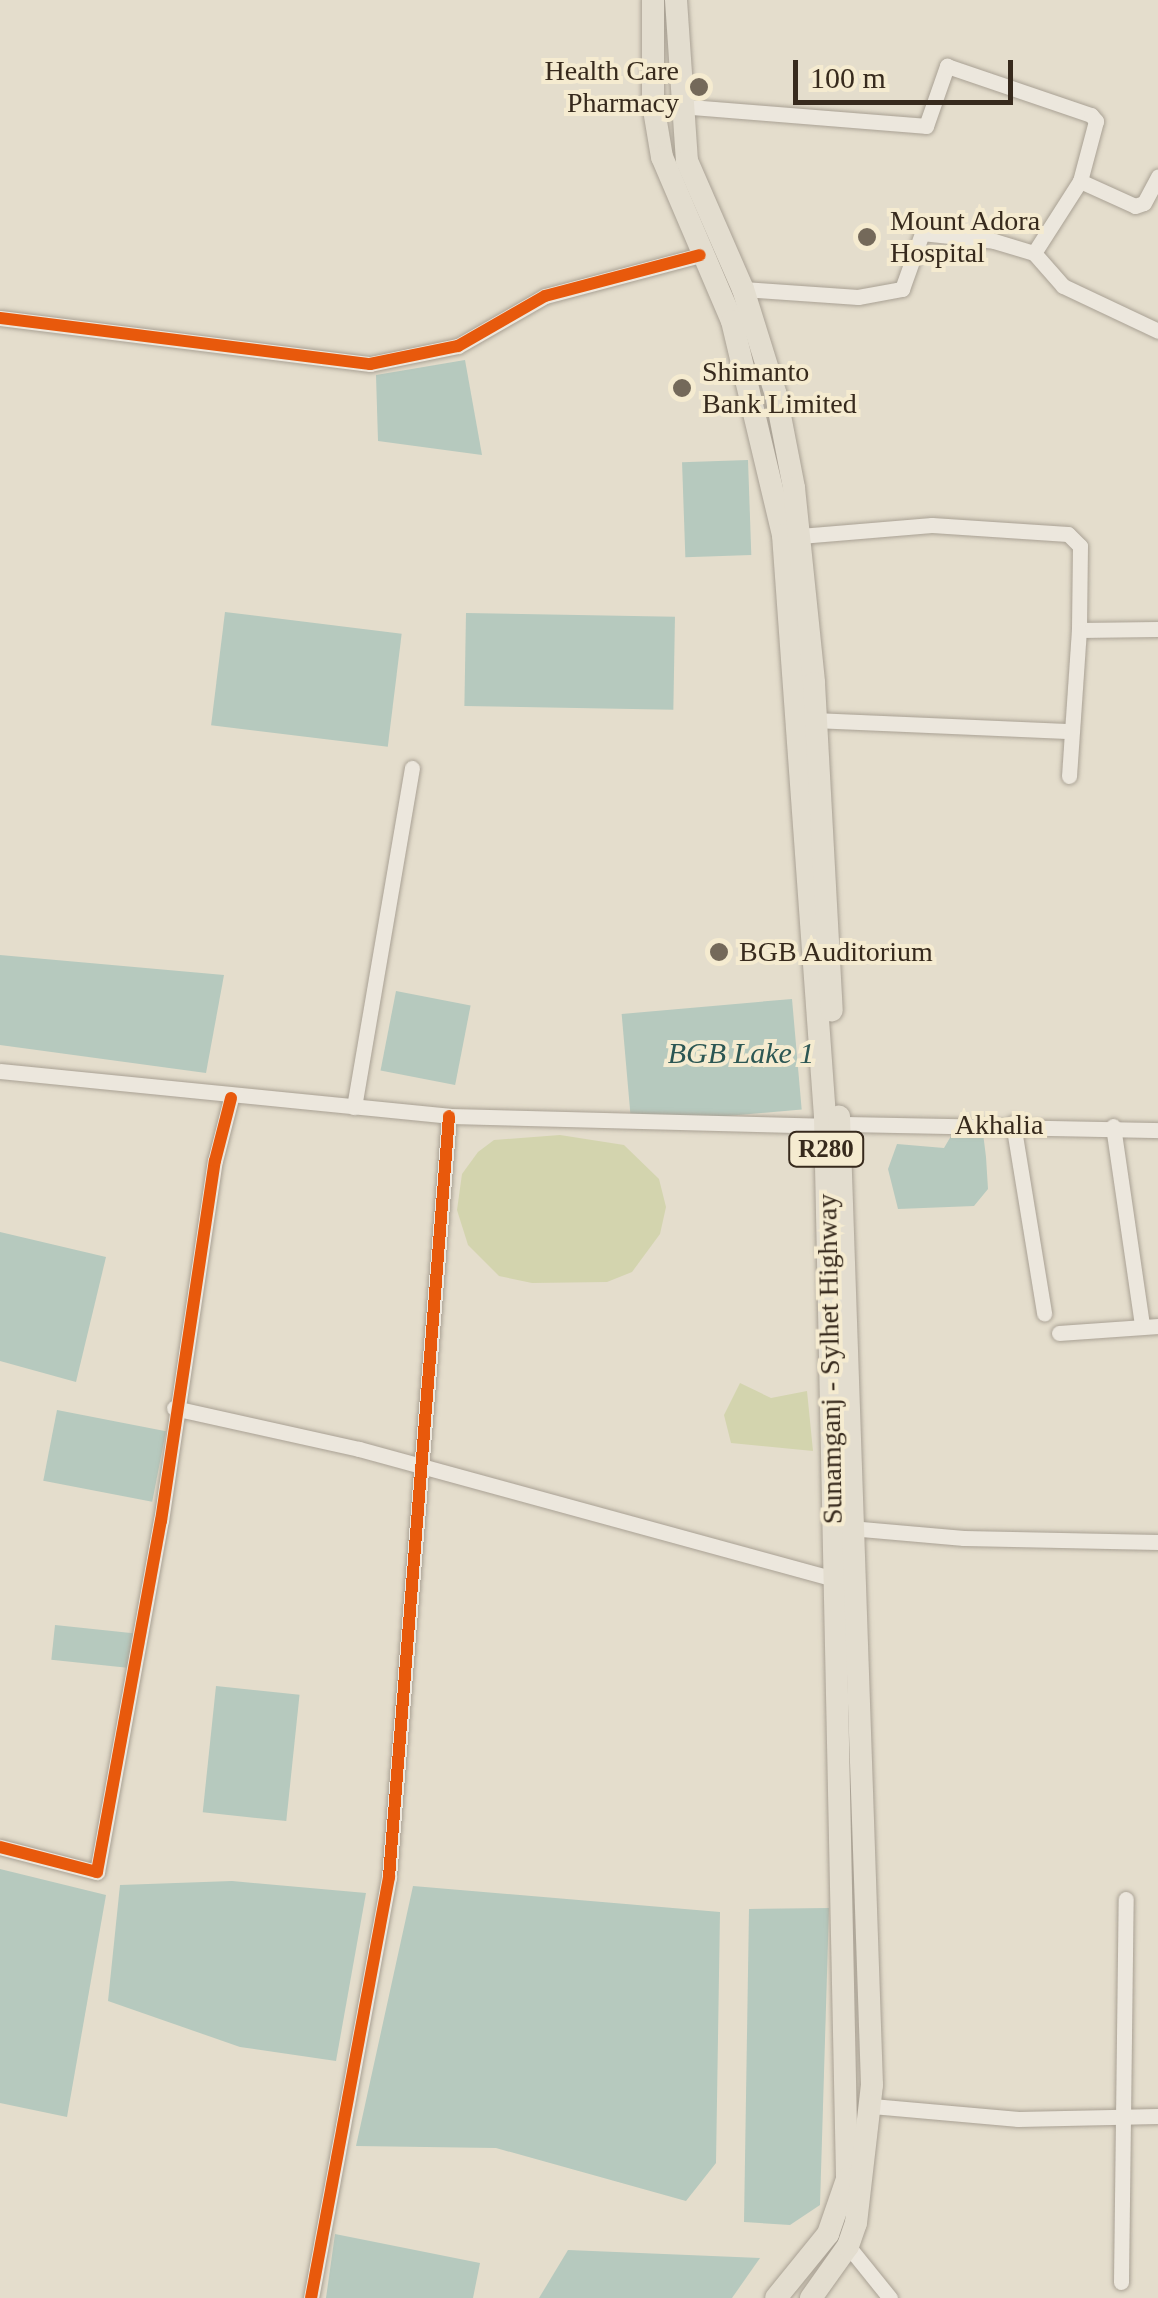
<!DOCTYPE html>
<style>
body{margin:0}
#map{position:relative;width:1158px;height:2298px;overflow:hidden;background:#e4ddcc;font-family:"Times New Roman",serif}
div>[style]{position:absolute}
.green>*{inset:0;background:#d3d4ae}
.water>*{inset:0;background:#b6c9be;transform-origin:0 0}
.roads{filter:drop-shadow(0 0 2px #a9a194) drop-shadow(0 0 2px #a9a194)}
.street>*{height:15px;margin:-7.5px;padding:0 7.5px;transform-origin:7.5px;border-radius:7.5px;background:#ece7dd}
.primary>*{height:22px;margin:-11px;padding:0 11px;transform-origin:11px;border-radius:11px;background:#e3ddcf}
.cycleway>*{height:12px;margin:-6px;padding:0 6px;transform-origin:6px;border-radius:6px;background:#e8590c}
.dots>*{width:28px;height:28px;translate:-50% -50%;box-sizing:border-box;border:5px solid #f5ebd0;border-radius:50%}
span{translate:-50% -50%;white-space:nowrap;text-align:center;line-height:1.15;-webkit-text-stroke:8px #f5ebd0;paint-order:stroke}
.shield-label span{padding:2px 8px;background:#f5ebd0;border:2px solid;border-radius:8px;-webkit-text-stroke-width:0}
.shield-label{font-size:25px;color:#372a1d;font-weight:700}
.poi-label{font-size:28px;color:#372a1d}
.right{translate:-100% -50%;text-align:right}
.left{translate:0 -50%;text-align:left}
.street-label{font-size:28px;color:#372a1d}
.water-label{font-size:30px;color:#2c5754;font-style:italic}
.scale{position:absolute;left:793px;top:60px;width:220px;height:45px;box-sizing:border-box;border:5px solid #372a1d;border-top:0;padding-left:12px;font-size:30px;line-height:35px;white-space:nowrap;color:#372a1d;-webkit-text-stroke:8px #f5ebd0;paint-order:stroke}
</style>
<div id="map">
<div class="green">
<div style="clip-path:polygon(560px 1135px,624px 1145px,659px 1179px,666px 1207px,660px 1234px,632px 1272px,607px 1282px,532px 1283px,499px 1276px,468px 1245px,457px 1210px,462px 1174px,478px 1152px,494px 1140px)"></div>
<div style="clip-path:polygon(740px 1383px,771px 1398px,807px 1391px,813px 1451px,731px 1443px,724px 1415px)"></div>
</div>
<div class="water">
<div style="clip-path:polygon(465px 360px,482px 455px,378px 441px,376px 375px)"></div>
<div style="left:748px;top:460px;width:95px;height:66px;rotate:88deg"></div>
<div style="left:225px;top:612px;width:178px;height:114px;rotate:7deg"></div>
<div style="left:466px;top:613px;width:209px;height:93px;rotate:1deg"></div>
<div style="clip-path:polygon(0 955px,224px 975px,206px 1073px,0 1045px)"></div>
<div style="left:396px;top:991px;width:76px;height:81px;rotate:11deg"></div>
<div style="left:792px;top:999px;width:111px;height:171px;rotate:85deg"></div>
<div style="clip-path:polygon(967px 1132px,983px 1133px,986px 1157px,988px 1189px,974px 1206px,898px 1209px,888px 1169px,897px 1144px,944px 1148px,951px 1136px)"></div>
<div style="clip-path:polygon(0 1232px,106px 1257px,76px 1382px,0 1361px)"></div>
<div style="left:57px;top:1410px;width:111px;height:72px;rotate:11deg"></div>
<div style="left:55px;top:1625px;width:81px;height:35px;rotate:6deg"></div>
<div style="left:216px;top:1686px;width:84px;height:127px;rotate:6deg"></div>
<div style="clip-path:polygon(0 1869px,106px 1895px,67px 2117px,0 2103px)"></div>
<div style="clip-path:polygon(232px 1881px,366px 1893px,336px 2061px,240px 2047px,108px 2001px,120px 1885px)"></div>
<div style="clip-path:polygon(413px 1886px,720px 1912px,716px 2163px,686px 2201px,496px 2148px,356px 2146px)"></div>
<div style="clip-path:polygon(829px 1908px,820px 2205px,790px 2225px,744px 2222px,749px 1909px)"></div>
<div style="clip-path:polygon(335px 2234px,480px 2263px,473px 2298px,326px 2298px)"></div>
<div style="clip-path:polygon(568px 2250px,760px 2258px,732px 2298px,539px 2298px)"></div>
</div>
<div class="roads">
<div class="street">
<div style="left:653px;top:104px;width:274px;rotate:4.6deg"></div>
<div style="left:926px;top:126px;width:64px;rotate:-70.7deg"></div>
<div style="left:947px;top:66px;width:152px;rotate:18.8deg"></div>
<div style="left:1091px;top:115px;width:8px;rotate:50deg"></div>
<div style="left:1096px;top:121px;width:62px;rotate:104.9deg"></div>
<div style="left:1080px;top:181px;width:60px;rotate:24.4deg"></div>
<div style="left:1135px;top:206px;width:9px;rotate:-18deg"></div>
<div style="left:1144px;top:203px;width:30px;rotate:-62deg"></div>
<div style="left:1034px;top:253px;width:85px;rotate:-57.4deg"></div>
<div style="left:743px;top:289px;width:115px;rotate:4deg"></div>
<div style="left:858px;top:297px;width:45px;rotate:-10.3deg"></div>
<div style="left:902px;top:289px;width:59px;rotate:-70.3deg"></div>
<div style="left:922px;top:233px;width:72px;rotate:6.3deg"></div>
<div style="left:994px;top:241px;width:42px;rotate:16.7deg"></div>
<div style="left:1034px;top:253px;width:44px;rotate:48.7deg"></div>
<div style="left:1063px;top:286px;width:105px;rotate:25.3deg"></div>
<div style="left:0;top:318px;width:373px;rotate:7.1deg"></div>
<div style="left:370px;top:364px;width:90px;rotate:-11.6deg"></div>
<div style="left:458px;top:346px;width:100px;rotate:-29.9deg"></div>
<div style="left:545px;top:296px;width:160px;rotate:-14.8deg"></div>
<div style="left:800px;top:536px;width:132px;rotate:-4.8deg"></div>
<div style="left:932px;top:525px;width:136px;rotate:3.8deg"></div>
<div style="left:1068px;top:534px;width:17px;rotate:45deg"></div>
<div style="left:1080px;top:546px;width:84px;rotate:90.7deg"></div>
<div style="left:1079px;top:630px;width:79px;rotate:-0.7deg"></div>
<div style="left:815px;top:720px;width:256px;rotate:2.5deg"></div>
<div style="left:1069px;top:776px;width:146px;rotate:-86.1deg"></div>
<div style="left:0;top:1071px;width:451px;rotate:5.7deg"></div>
<div style="left:449px;top:1116px;width:376px;rotate:1.5deg"></div>
<div style="left:354px;top:1107px;width:344px;rotate:-80.3deg"></div>
<div style="left:1013px;top:1123px;width:193px;rotate:80.7deg"></div>
<div style="left:840px;top:1124px;width:318px;rotate:1.1deg"></div>
<div style="left:1113px;top:1126px;width:201px;rotate:81.7deg"></div>
<div style="left:1059px;top:1333px;width:99px;rotate:-4deg"></div>
<div style="left:174px;top:1408px;width:189px;rotate:12.5deg"></div>
<div style="left:359px;top:1449px;width:492px;rotate:15.3deg"></div>
<div style="left:850px;top:1528px;width:114px;rotate:5deg"></div>
<div style="left:964px;top:1538px;width:194px;rotate:1.2deg"></div>
<div style="left:0;top:1847px;width:100px;rotate:14.5deg"></div>
<div style="left:97px;top:1872px;width:357px;rotate:-79.7deg"></div>
<div style="left:161px;top:1521px;width:364px;rotate:-81.5deg"></div>
<div style="left:215px;top:1161px;width:65px;rotate:-75.7deg"></div>
<div style="left:872px;top:2106px;width:147px;rotate:5.1deg"></div>
<div style="left:1018px;top:2119px;width:140px;rotate:-1.2deg"></div>
<div style="left:848px;top:2246px;width:67px;rotate:51.1deg"></div>
<div style="left:1121px;top:2282px;width:383px;rotate:-89.3deg"></div>
<div style="left:311px;top:2298px;width:428px;rotate:-79.5deg"></div>
<div style="left:389px;top:1877px;width:763px;rotate:-85.49deg"></div>
</div>
<div class="primary">
<div style="left:653px;top:0;width:104px;rotate:90deg"></div>
<div style="left:653px;top:104px;width:54px;rotate:80.4deg"></div>
<div style="left:662px;top:157px;width:178px;rotate:66.9deg"></div>
<div style="left:732px;top:321px;width:220px;rotate:76.6deg"></div>
<div style="left:783px;top:535px;width:584px;rotate:85.87deg"></div>
<div style="left:825px;top:1117px;width:1062px;rotate:88.81deg"></div>
<div style="left:847px;top:2179px;width:58px;rotate:109.1deg"></div>
<div style="left:828px;top:2234px;width:82px;rotate:129.1deg"></div>
<div style="left:676px;top:0;width:161px;rotate:86.1deg"></div>
<div style="left:687px;top:161px;width:140px;rotate:66.4deg"></div>
<div style="left:743px;top:289px;width:111px;rotate:72.7deg"></div>
<div style="left:776px;top:395px;width:95px;rotate:79deg"></div>
<div style="left:794px;top:488px;width:196px;rotate:84.1deg"></div>
<div style="left:814px;top:683px;width:328px;rotate:86.9deg"></div>
<div style="left:811px;top:2298px;width:64px;rotate:-54.6deg"></div>
<div style="left:848px;top:2246px;width:24px;rotate:-71deg"></div>
<div style="left:856px;top:2223px;width:139px;rotate:-83.4deg"></div>
<div style="left:872px;top:2085px;width:969px;rotate:-91.95deg"></div>
</div>
</div>
<div class="cycleway">
<div style="left:0;top:318px;width:373px;rotate:7.1deg"></div>
<div style="left:370px;top:364px;width:90px;rotate:-11.6deg"></div>
<div style="left:458px;top:346px;width:100px;rotate:-29.9deg"></div>
<div style="left:545px;top:296px;width:160px;rotate:-14.8deg"></div>
<div style="left:0;top:1847px;width:100px;rotate:14.5deg"></div>
<div style="left:97px;top:1872px;width:357px;rotate:-79.7deg"></div>
<div style="left:161px;top:1521px;width:364px;rotate:-81.5deg"></div>
<div style="left:215px;top:1161px;width:65px;rotate:-75.7deg"></div>
<div style="left:311px;top:2298px;width:428px;rotate:-79.5deg"></div>
<div style="left:389px;top:1877px;width:763px;rotate:-85.49deg"></div>
</div>
<div class="dots">
<div style="left:699px;top:87px;background:#74695a"></div>
<div style="left:867px;top:237px;background:#74695a"></div>
<div style="left:682px;top:388px;background:#74695a"></div>
<div style="left:719px;top:952px;background:#74695a"></div>
</div>
<div class="shield-label">
<span style="left:826px;top:1149px">R280</span>
</div>
<div class="poi-label">
<span class="right" style="left:679px;top:87px">Health Care<br>Pharmacy</span>
<span class="left" style="left:890px;top:237px">Mount Adora<br>Hospital</span>
<span class="left" style="left:702px;top:388px">Shimanto<br>Bank Limited</span>
<span class="left" style="left:739px;top:952px">BGB Auditorium</span>
</div>
<div class="street-label">
<span style="left:999px;top:1125px">Akhalia</span>
<span style="left:830px;top:1359px;rotate:-91deg">Sunamganj - Sylhet Highway</span>
</div>
<div class="water-label">
<span style="left:741px;top:1053px">BGB Lake 1</span>
</div>
<div class="scale">100 m</div>
</div>
